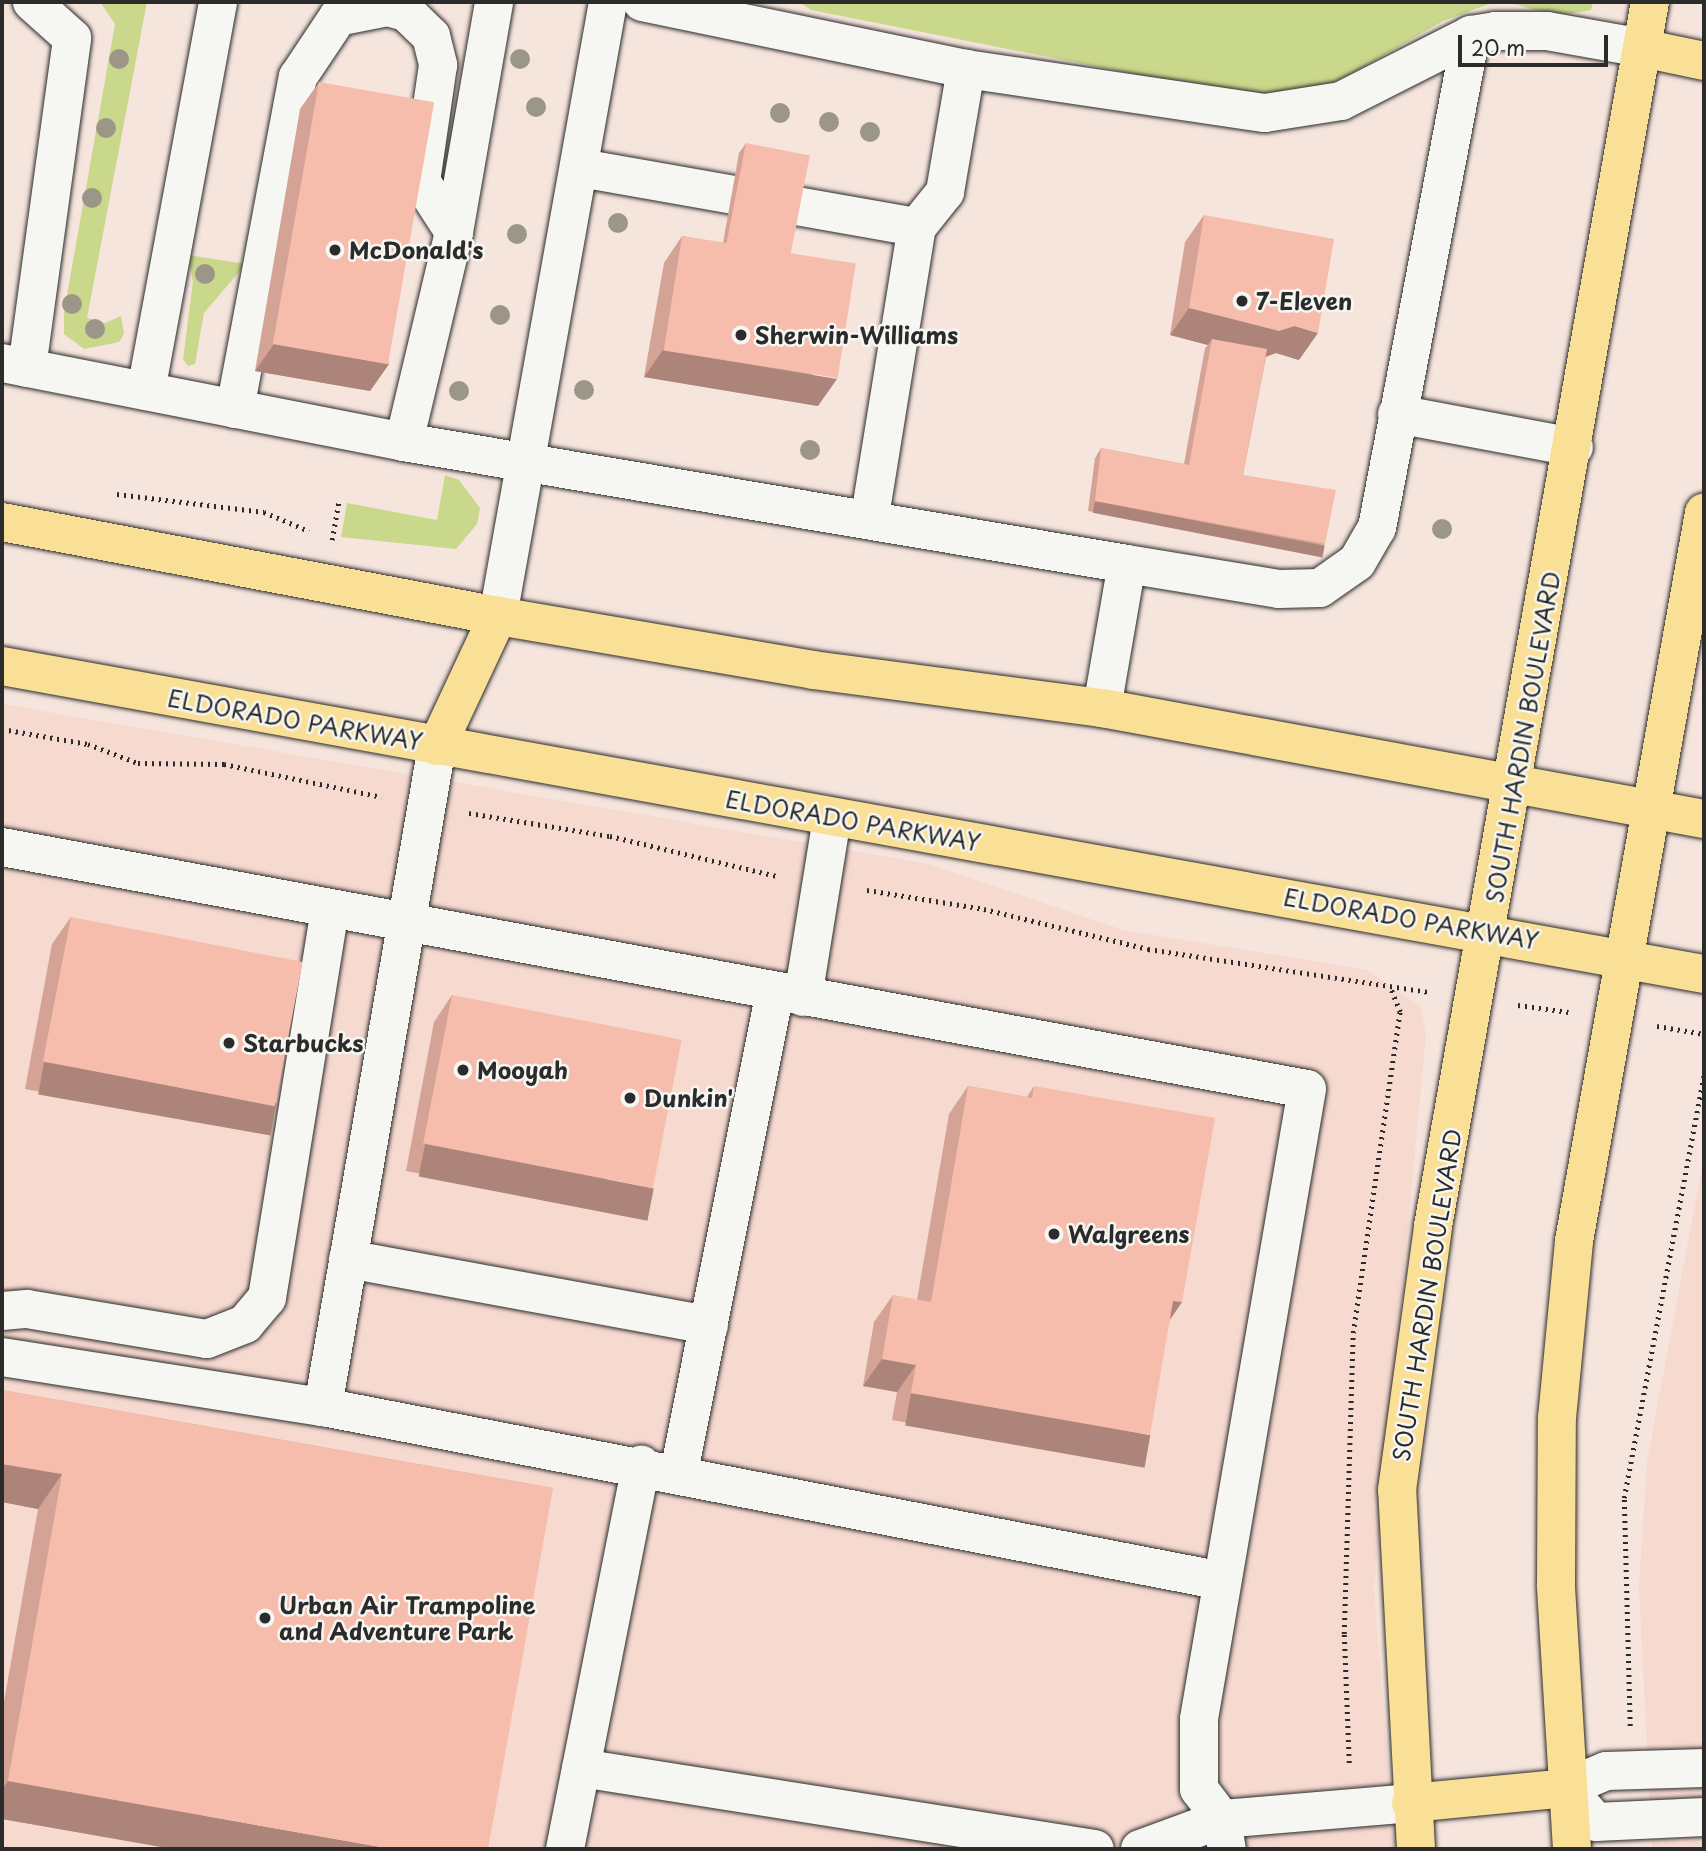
<!DOCTYPE html>
<style>
body{margin:0}
#map{position:relative;width:1706px;height:1851px;overflow:hidden;background:#f6e5dd;font-family:"Playpen Sans",sans-serif}
div>[style]{position:absolute}
.built>*{inset:0;background:#f6d9cf}
.green>*{inset:0;background:#cad88c}
.path>*{height:4.5px;margin-top:-2.25px;transform-origin:0;background:repeating-linear-gradient(90deg,#2b2b2b 0 2px,transparent 0 7px)}
.roads{filter:drop-shadow(0 0 2px #2b2b2b) drop-shadow(0 0 2px #2b2b2b)}
.minor>*{height:38px;margin:-19px;padding:0 19px;transform-origin:19px;border-radius:19px;background:#f6f6f2}
.major>*{height:38px;margin:-19px;padding:0 19px;transform-origin:19px;border-radius:19px;background:#fadf96}
.trees>*{width:20px;height:20px;margin:-10px;border-radius:50%;background:#9c9688}
.wall>*{inset:0;background:#d4a395}
.shaded-wall>*{inset:0;background:#ac8479;transform-origin:0 0}
.building>*{inset:0;background:#f6bdad;transform-origin:0 0}
.dots>*{width:19px;height:19px;translate:-50% -50%;box-sizing:border-box;border:4px solid #f6f6f2;border-radius:50%}
span{translate:-50% -50%;white-space:nowrap;text-align:center;line-height:1.15;-webkit-text-stroke:5px #f6f6f2;paint-order:stroke}
.poi-label{font-size:23px;color:#2b2b2b;font-weight:700}
.left{translate:0 -50%;text-align:left}
.street-label{font-size:23px;color:#2b2b2b}
.frame{position:absolute;inset:0;border:4px solid #2b2b2b;pointer-events:none}
.scale{position:absolute;left:1458px;top:35px;width:150px;height:32px;box-sizing:border-box;border:4px solid #2b2b2b;border-top:0;padding-left:9px;font-size:21px;line-height:24px;white-space:nowrap;color:#2b2b2b;-webkit-text-stroke:5px #f6f6f2;paint-order:stroke}
</style>
<div id="map">
<div class="built">
<div style="clip-path:polygon(2px 704px,928px 864px,1123px 930px,1367px 970px,1421px 1007px,1426px 1034px,1374px 1588px,1394px 1849px,2px 1849px)"></div>
<div style="clip-path:polygon(1704px 1156px,1704px 1849px,1652px 1849px,1639px 1588px,1647px 1461px)"></div>
</div>
<div class="green">
<div style="clip-path:polygon(100px 2px,147px 2px,87px 318px,105px 323px,121px 316px,124px 334px,119px 342px,84px 349px,64px 334px,64px 312px,115px 24px)"></div>
<div style="clip-path:polygon(799px 2px,1494px 2px,1443px 21px,1330px 86px,1271px 101px,811px 10px)"></div>
<div style="clip-path:polygon(1508px 2px,1593px 2px,1591px 10px,1556px 16px)"></div>
<div style="clip-path:polygon(188px 255px,246px 264px,204px 313px,195px 364px,188px 366px,183px 359px,193px 281px)"></div>
<div style="clip-path:polygon(445px 475px,459px 480px,480px 508px,477px 524px,456px 549px,341px 537px,347px 503px,437px 520px)"></div>
</div>
<div class="path">
<div style="left:117px;top:494px;width:148px;rotate:7deg"></div>
<div style="left:264px;top:512px;width:49px;rotate:22.9deg"></div>
<div style="left:332px;top:540px;width:41px;rotate:-80.1deg"></div>
<div style="left:2px;top:729px;width:87px;rotate:9.9deg"></div>
<div style="left:88px;top:744px;width:53px;rotate:20.8deg"></div>
<div style="left:138px;top:763px;width:86px;rotate:0.7deg"></div>
<div style="left:224px;top:764px;width:161px;rotate:11.8deg"></div>
<div style="left:469px;top:813px;width:143px;rotate:9.3deg"></div>
<div style="left:610px;top:836px;width:171px;rotate:13.5deg"></div>
<div style="left:867px;top:890px;width:119px;rotate:9.2deg"></div>
<div style="left:984px;top:909px;width:169px;rotate:13.7deg"></div>
<div style="left:1148px;top:949px;width:285px;rotate:8.7deg"></div>
<div style="left:1518px;top:1005px;width:51px;rotate:7.8deg"></div>
<div style="left:1657px;top:1026px;width:48px;rotate:9.7deg"></div>
<div style="left:1630px;top:1726px;width:228px;rotate:-91.5deg"></div>
<div style="left:1624px;top:1498px;width:430px;rotate:-79.3deg"></div>
<div style="left:1349px;top:1763px;width:129px;rotate:-92.2deg"></div>
<div style="left:1344px;top:1634px;width:301px;rotate:-88.3deg"></div>
<div style="left:1353px;top:1333px;width:324px;rotate:-81.7deg"></div>
<div style="left:1400px;top:1012px;width:27px;rotate:-112deg"></div>
</div>
<div class="roads">
<div class="minor">
<div style="left:642px;top:2px;width:331px;rotate:11.7deg"></div>
<div style="left:966px;top:69px;width:302px;rotate:8.4deg"></div>
<div style="left:1265px;top:113px;width:77px;rotate:-9deg"></div>
<div style="left:1341px;top:101px;width:146px;rotate:-26.9deg"></div>
<div style="left:1471px;top:35px;width:24px;rotate:-9deg"></div>
<div style="left:1495px;top:31px;width:52px"></div>
<div style="left:1547px;top:31px;width:97px;rotate:10.1deg"></div>
<div style="left:581px;top:168px;width:341px;rotate:10deg"></div>
<div style="left:2px;top:363px;width:410px;rotate:11.1deg"></div>
<div style="left:404px;top:442px;width:733px;rotate:9.58deg"></div>
<div style="left:1127px;top:564px;width:154px;rotate:9.3deg"></div>
<div style="left:1279px;top:589px;width:41px;rotate:-1.4deg"></div>
<div style="left:1320px;top:588px;width:45px;rotate:-35.1deg"></div>
<div style="left:1357px;top:562px;width:39px;rotate:-60deg"></div>
<div style="left:1377px;top:528px;width:502px;rotate:-79.21deg"></div>
<div style="left:27px;top:368px;width:333px;rotate:-82.2deg"></div>
<div style="left:72px;top:38px;width:54px;rotate:-138deg"></div>
<div style="left:146px;top:391px;width:396px;rotate:-79.5deg"></div>
<div style="left:235px;top:409px;width:338px;rotate:-79.3deg"></div>
<div style="left:298px;top:77px;width:72px;rotate:-56.3deg"></div>
<div style="left:338px;top:17px;width:50px;rotate:-11.5deg"></div>
<div style="left:387px;top:7px;width:20px;rotate:15deg"></div>
<div style="left:406px;top:12px;width:35px;rotate:44deg"></div>
<div style="left:431px;top:36px;width:30px;rotate:76deg"></div>
<div style="left:438px;top:65px;width:117px;rotate:98.3deg"></div>
<div style="left:421px;top:181px;width:61px;rotate:57.1deg"></div>
<div style="left:1397px;top:414px;width:180px;rotate:10.6deg"></div>
<div style="left:404px;top:442px;width:216px;rotate:-76.6deg"></div>
<div style="left:454px;top:232px;width:233px;rotate:-80.1deg"></div>
<div style="left:870px;top:516px;width:293px;rotate:-80.8deg"></div>
<div style="left:917px;top:227px;width:45px;rotate:-51.3deg"></div>
<div style="left:945px;top:192px;width:125px;rotate:-80.3deg"></div>
<div style="left:498px;top:616px;width:624px;rotate:-79.84deg"></div>
<div style="left:1102px;top:708px;width:146px;rotate:-80.2deg"></div>
<div style="left:437px;top:746px;width:671px;rotate:99.79deg"></div>
<div style="left:323px;top:1407px;width:916px;rotate:10.95deg"></div>
<div style="left:2px;top:847px;width:1327px;rotate:10.51deg"></div>
<div style="left:1307px;top:1089px;width:639px;rotate:99.73deg"></div>
<div style="left:1199px;top:1719px;width:70px;rotate:90deg"></div>
<div style="left:1199px;top:1789px;width:38px;rotate:53deg"></div>
<div style="left:1222px;top:1819px;width:190px;rotate:-4.8deg"></div>
<div style="left:803px;top:997px;width:181px;rotate:-80.8deg"></div>
<div style="left:348px;top:1259px;width:367px;rotate:10.4deg"></div>
<div style="left:2px;top:1311px;width:25px;rotate:-5deg"></div>
<div style="left:27px;top:1309px;width:182px;rotate:9.5deg"></div>
<div style="left:207px;top:1339px;width:41px;rotate:-21.5deg"></div>
<div style="left:245px;top:1324px;width:34px;rotate:-50deg"></div>
<div style="left:267px;top:1298px;width:393px;rotate:-80.8deg"></div>
<div style="left:2px;top:1357px;width:325px;rotate:8.9deg"></div>
<div style="left:679px;top:1472px;width:490px;rotate:-78.7deg"></div>
<div style="left:581px;top:1768px;width:520px;rotate:8.96deg"></div>
<div style="left:1704px;top:1768px;width:98px;rotate:178.2deg"></div>
<div style="left:1606px;top:1771px;width:43px;rotate:157deg"></div>
<div style="left:1566px;top:1788px;width:45px;rotate:48.6deg"></div>
<div style="left:1596px;top:1822px;width:108px;rotate:-2.7deg"></div>
<div style="left:565px;top:1849px;width:392px;rotate:-78.8deg"></div>
<div style="left:1140px;top:1849px;width:87px;rotate:-20.1deg"></div>
<div style="left:1222px;top:1819px;width:30px;rotate:81deg"></div>
</div>
<div class="major">
<div style="left:1642px;top:48px;width:63px;rotate:11.8deg"></div>
<div style="left:2px;top:522px;width:505px;rotate:10.73deg"></div>
<div style="left:498px;top:616px;width:320px;rotate:9.7deg"></div>
<div style="left:813px;top:670px;width:291px;rotate:7.5deg"></div>
<div style="left:1102px;top:708px;width:612px;rotate:10.45deg"></div>
<div style="left:2px;top:666px;width:1730px;rotate:10.26deg"></div>
<div style="left:437px;top:746px;width:144px;rotate:-64.9deg"></div>
<div style="left:1411px;top:1803px;width:156px;rotate:-5.5deg"></div>
<div style="left:1416px;top:1849px;width:360px;rotate:-93deg"></div>
<div style="left:1397px;top:1490px;width:266px;rotate:-82.2deg"></div>
<div style="left:1433px;top:1226px;width:1243px;rotate:-79.95deg"></div>
<div style="left:1572px;top:1849px;width:265px;rotate:-93.5deg"></div>
<div style="left:1556px;top:1584px;width:166px;rotate:-89.7deg"></div>
<div style="left:1557px;top:1418px;width:178px;rotate:-84.5deg"></div>
<div style="left:1574px;top:1241px;width:740px;rotate:-79.88deg"></div>
</div>
</div>
<div class="trees">
<div style="left:119px;top:59px"></div>
<div style="left:520px;top:59px"></div>
<div style="left:536px;top:107px"></div>
<div style="left:780px;top:113px"></div>
<div style="left:829px;top:122px"></div>
<div style="left:106px;top:128px"></div>
<div style="left:870px;top:132px"></div>
<div style="left:92px;top:198px"></div>
<div style="left:618px;top:223px"></div>
<div style="left:517px;top:234px"></div>
<div style="left:205px;top:274px"></div>
<div style="left:72px;top:304px"></div>
<div style="left:500px;top:315px"></div>
<div style="left:95px;top:329px"></div>
<div style="left:584px;top:390px"></div>
<div style="left:459px;top:391px"></div>
<div style="left:810px;top:450px"></div>
<div style="left:1442px;top:529px"></div>
</div>
<div class="wall">
<div style="clip-path:polygon(319px 82px,389px 364px,370px 391px,255px 371px,300px 109px)"></div>
<div style="clip-path:polygon(746px 143px,791px 254px,818px 406px,644px 377px,664px 263px,682px 236px,723px 243px,739px 153px)"></div>
<div style="clip-path:polygon(1204px 215px,1299px 360px,1276px 353px,1266px 357px,1243px 475px,1325px 544px,1318px 553px,1088px 511px,1095px 458px,1101px 448px,1184px 464px,1205px 348px,1208px 345px,1170px 335px,1185px 242px)"></div>
<div style="clip-path:polygon(71px 917px,276px 1104px,257px 1131px,25px 1089px,52px 944px)"></div>
<div style="clip-path:polygon(452px 995px,636px 1214px,406px 1171px,434px 1022px)"></div>
<div style="clip-path:polygon(968px 1086px,1027px 1097px,1034px 1086px,1182px 1302px,1170px 1320px,1131px 1462px,892px 1420px,897px 1392px,863px 1386px,874px 1322px,893px 1295px,917px 1300px,949px 1114px)"></div>
<div style="clip-path:polygon(2px 1390px,553px 1488px,173px 1849px,2px 1819px,2px 1713px,38px 1509px,2px 1502px)"></div>
</div>
<div class="shaded-wall">
<div style="clip-path:polygon(1189px 308px,1295px 326px,1318px 333px,1299px 360px,1276px 353px,1261px 358px,1212px 339px,1208px 345px,1170px 335px)"></div>
<div style="clip-path:polygon(274px 344px,389px 364px,370px 391px,255px 371px)"></div>
<div style="clip-path:polygon(663px 350px,837px 379px,818px 406px,644px 377px)"></div>
<div style="left:1095px;top:501px;width:234px;height:12px;rotate:11deg"></div>
<div style="left:44px;top:1062px;width:236px;height:33px;rotate:10deg"></div>
<div style="left:425px;top:1144px;width:233px;height:33px;rotate:11deg"></div>
<div style="clip-path:polygon(1173px 1301px,1182px 1302px,1163px 1329px)"></div>
<div style="clip-path:polygon(882px 1359px,916px 1365px,897px 1392px,863px 1386px)"></div>
<div style="left:911px;top:1393px;width:243px;height:33px;rotate:10deg"></div>
<div style="clip-path:polygon(2px 1464px,62px 1474px,38px 1509px,2px 1502px)"></div>
<div style="clip-path:polygon(8px 1781px,392px 1849px,173px 1849px,2px 1819px,2px 1789px)"></div>
</div>
<div class="building">
<div style="left:319px;top:82px;width:117px;height:266px;rotate:10deg"></div>
<div style="left:746px;top:143px;width:65px;height:103px;rotate:11deg"></div>
<div style="clip-path:polygon(1204px 215px,1334px 239px,1318px 333px,1295px 326px,1279px 331px,1189px 308px)"></div>
<div style="left:682px;top:236px;width:176px;height:116px;rotate:9deg"></div>
<div style="clip-path:polygon(1212px 339px,1267px 349px,1243px 475px,1336px 490px,1325px 544px,1095px 501px,1101px 448px,1189px 465px)"></div>
<div style="left:71px;top:917px;width:236px;height:147px;rotate:11deg"></div>
<div style="left:452px;top:995px;width:234px;height:151px;rotate:11deg"></div>
<div style="clip-path:polygon(968px 1086px,1032px 1098px,1034px 1086px,1215px 1118px,1182px 1302px,1173px 1301px,1150px 1435px,911px 1393px,916px 1365px,882px 1359px,893px 1295px,931px 1302px)"></div>
<div style="clip-path:polygon(2px 1390px,553px 1488px,488px 1849px,392px 1849px,8px 1781px,62px 1474px,2px 1464px)"></div>
</div>
<div class="dots">
<div style="left:335px;top:250px;background:#2b2b2b"></div>
<div style="left:1242px;top:301px;background:#2b2b2b"></div>
<div style="left:741px;top:335px;background:#2b2b2b"></div>
<div style="left:229px;top:1043px;background:#2b2b2b"></div>
<div style="left:463px;top:1070px;background:#2b2b2b"></div>
<div style="left:630px;top:1098px;background:#2b2b2b"></div>
<div style="left:1054px;top:1234px;background:#2b2b2b"></div>
<div style="left:265px;top:1618px;background:#2b2b2b"></div>
</div>
<div class="poi-label">
<span class="left" style="left:349px;top:250px">McDonald's</span>
<span class="left" style="left:1256px;top:301px">7-Eleven</span>
<span class="left" style="left:755px;top:335px">Sherwin-Williams</span>
<span class="left" style="left:243px;top:1043px">Starbucks</span>
<span class="left" style="left:477px;top:1070px">Mooyah</span>
<span class="left" style="left:644px;top:1098px">Dunkin'</span>
<span class="left" style="left:1068px;top:1234px">Walgreens</span>
<span class="left" style="left:279px;top:1618px">Urban Air Trampoline<br>and Adventure Park</span>
</div>
<div class="street-label">
<span style="left:295px;top:720px;rotate:10deg">ELDORADO PARKWAY</span>
<span style="left:1523px;top:737px;rotate:-80deg">SOUTH HARDIN BOULEVARD</span>
<span style="left:853px;top:821px;rotate:10deg">ELDORADO PARKWAY</span>
<span style="left:1411px;top:919px;rotate:10deg">ELDORADO PARKWAY</span>
<span style="left:1427px;top:1295px;rotate:-81deg">SOUTH HARDIN BOULEVARD</span>
</div>
<div class="frame"></div>
<div class="scale">20 m</div>
</div>
